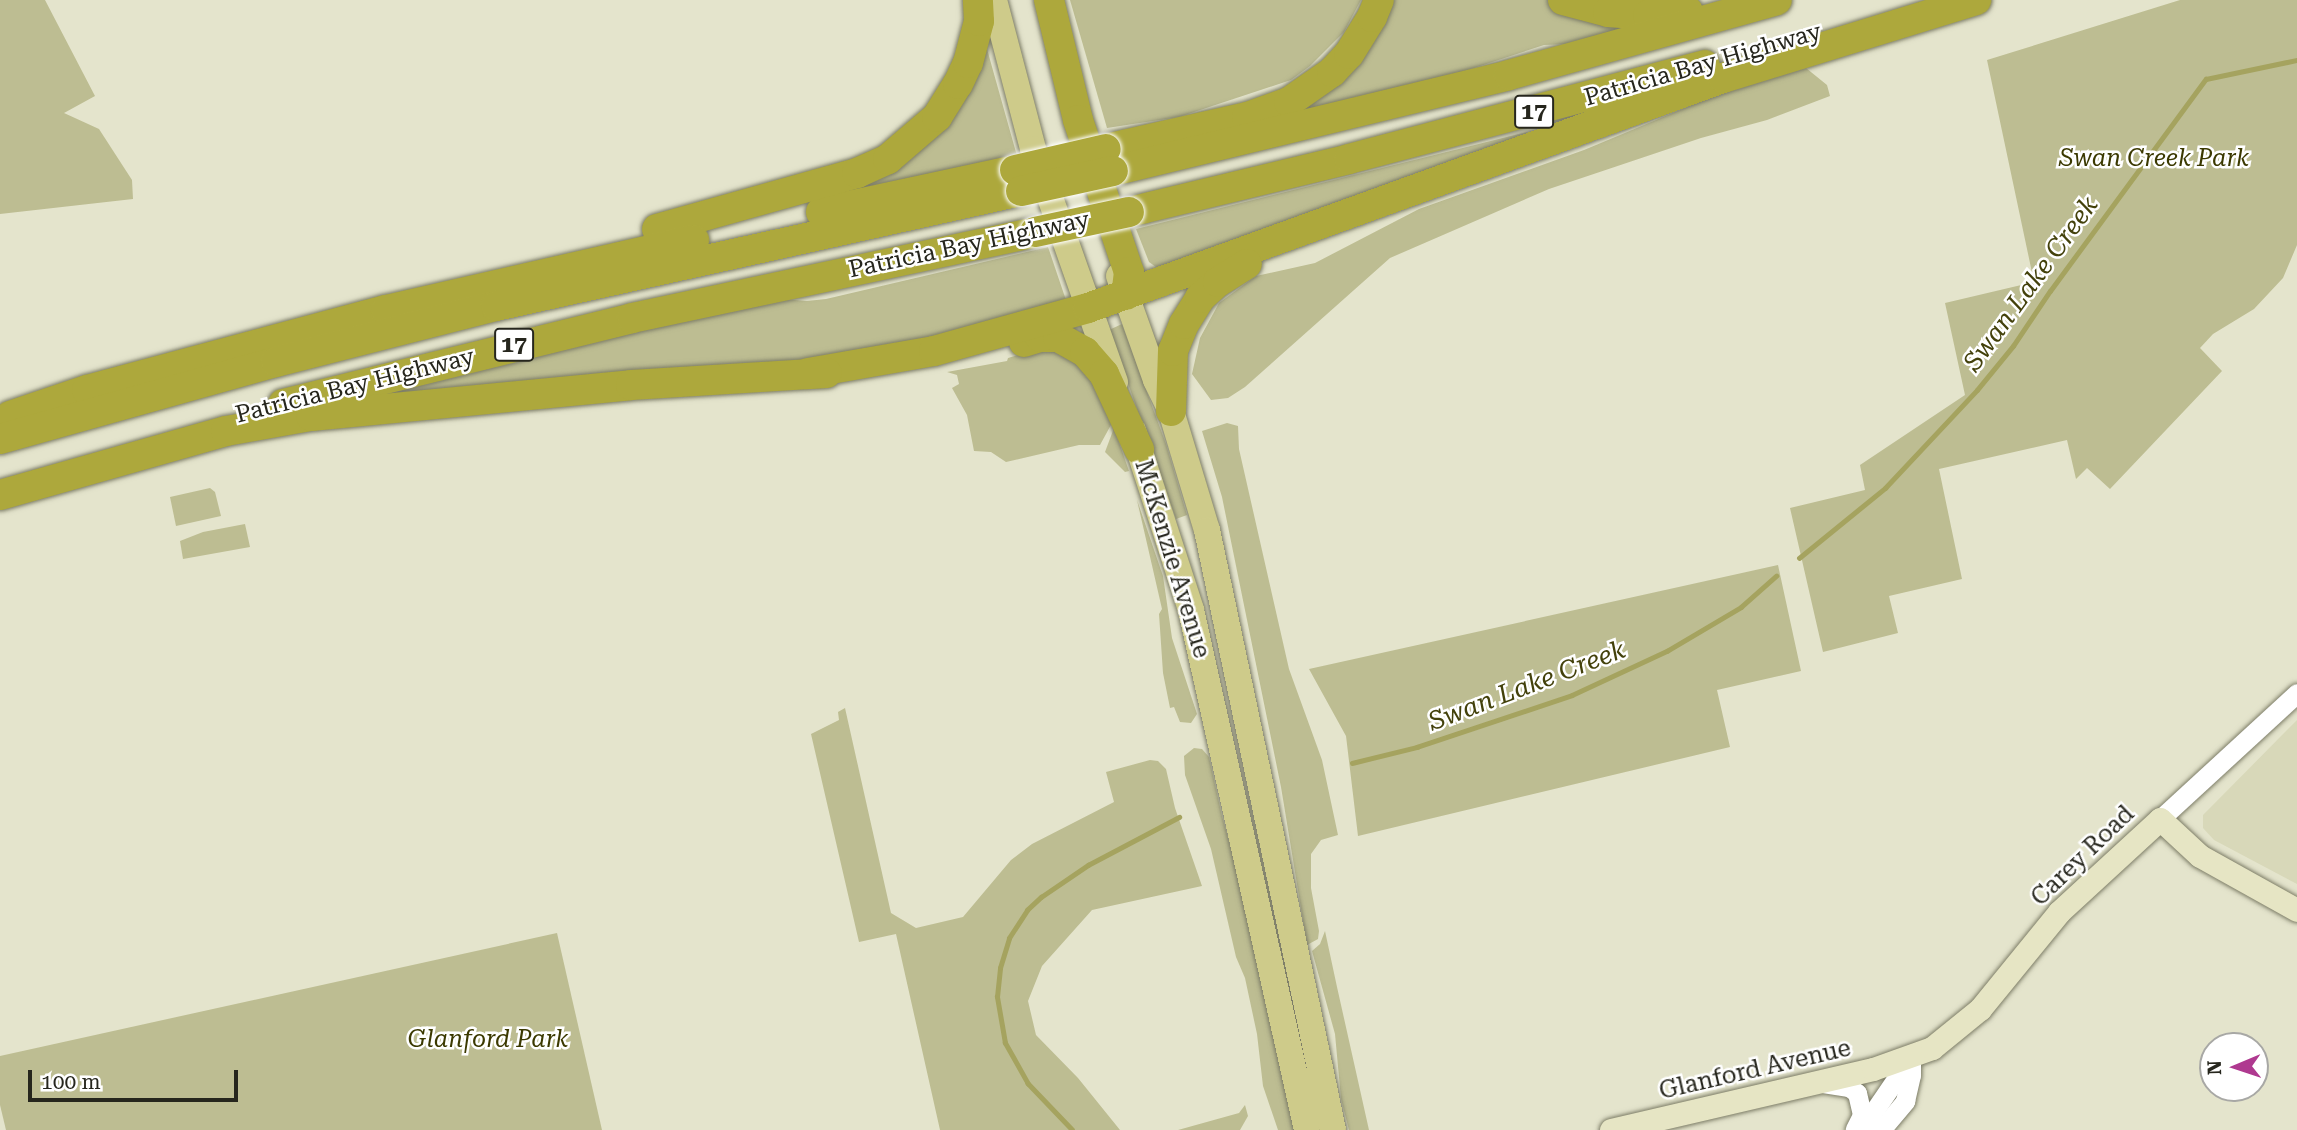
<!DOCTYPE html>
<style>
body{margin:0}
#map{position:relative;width:2297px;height:1130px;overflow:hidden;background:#e4e4cc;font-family:"Roboto Serif",serif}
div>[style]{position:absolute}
.built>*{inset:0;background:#d8d8b9}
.green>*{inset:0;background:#bdbd92}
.stream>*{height:4.5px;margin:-2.25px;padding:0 2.25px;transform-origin:2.25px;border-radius:2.25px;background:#a5a35f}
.roads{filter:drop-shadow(0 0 2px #7d7d67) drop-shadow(0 0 2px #7d7d67)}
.tertiary>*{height:19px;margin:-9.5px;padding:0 9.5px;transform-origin:9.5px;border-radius:9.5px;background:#fff}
.secondary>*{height:23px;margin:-11.5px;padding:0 11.5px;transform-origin:11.5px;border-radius:11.5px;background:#e6e5c4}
.primary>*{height:26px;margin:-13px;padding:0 13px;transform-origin:13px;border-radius:13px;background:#cecb8a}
.motorway>*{height:30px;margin:-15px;padding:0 15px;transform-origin:15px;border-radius:15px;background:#ada83c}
.bridges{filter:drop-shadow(0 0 2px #fff) drop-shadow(0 0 2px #fff)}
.motorway-bridge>*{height:30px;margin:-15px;padding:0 15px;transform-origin:15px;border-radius:15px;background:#ada83c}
span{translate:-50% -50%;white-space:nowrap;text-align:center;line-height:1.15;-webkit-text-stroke:5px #fff;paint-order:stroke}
.shield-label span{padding:2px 5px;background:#fff;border:2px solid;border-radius:5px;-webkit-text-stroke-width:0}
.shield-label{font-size:23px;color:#26261d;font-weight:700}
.street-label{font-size:24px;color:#26261d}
.park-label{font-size:24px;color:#3b3900;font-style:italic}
.water-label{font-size:26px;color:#43410b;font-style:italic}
.north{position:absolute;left:2199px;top:1032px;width:70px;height:70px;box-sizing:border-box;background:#fff;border:2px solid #a8a8a5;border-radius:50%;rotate:268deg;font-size:19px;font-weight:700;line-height:28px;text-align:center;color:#26261d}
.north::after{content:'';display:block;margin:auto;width:24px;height:32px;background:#af3990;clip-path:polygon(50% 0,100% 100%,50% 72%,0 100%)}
.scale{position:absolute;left:28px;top:1070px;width:210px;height:32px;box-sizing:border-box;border:4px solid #26261d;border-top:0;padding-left:9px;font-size:21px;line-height:24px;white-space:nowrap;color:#26261d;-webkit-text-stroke:5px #fff;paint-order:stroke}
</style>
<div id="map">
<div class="built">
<div style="clip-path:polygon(2297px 720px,2297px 884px,2214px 840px,2203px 828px,2203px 815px)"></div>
</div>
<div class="green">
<div style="clip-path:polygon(0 0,45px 0,95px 96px,64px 113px,99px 129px,132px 180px,133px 199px,0 214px)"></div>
<div style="clip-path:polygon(1070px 0,1361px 0,1344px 32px,1310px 66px,1291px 80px,1179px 117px,1107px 128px)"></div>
<div style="clip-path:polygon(1394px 0,1552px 0,1648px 22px,1568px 44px,1544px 45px,1431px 82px,1289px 116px,1383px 25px)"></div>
<div style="clip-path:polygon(2180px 0,2297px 0,2297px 245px,2283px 278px,2254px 309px,2213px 334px,2200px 348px,2222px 371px,2110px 489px,2087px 468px,2076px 479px,2067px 440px,1939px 469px,1962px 579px,1889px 596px,1898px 633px,1823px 652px,1790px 508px,1865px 490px,1860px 465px,1965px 395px,1945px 303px,2034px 282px,1987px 60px)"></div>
<div style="clip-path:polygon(983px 47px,987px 49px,1017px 156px,748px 216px,863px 180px)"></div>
<div style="clip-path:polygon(1806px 68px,1827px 85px,1830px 96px,1767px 120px,1701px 138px,1549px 189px,1390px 258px,1245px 387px,1228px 398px,1211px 400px,1192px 374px,1200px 338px,1219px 303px,1256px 276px,1315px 263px,1419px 209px,1584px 150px,1728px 90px)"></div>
<div style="clip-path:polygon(1527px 132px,1530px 141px,1163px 272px,1149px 262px,1136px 229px)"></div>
<div style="clip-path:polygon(1048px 247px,1068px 306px,865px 355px,369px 398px,505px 361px,782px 299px,807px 301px,826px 299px)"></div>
<div style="clip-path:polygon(1122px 324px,1166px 444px,1187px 515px,1176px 519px,1109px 330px)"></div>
<div style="clip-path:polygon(1046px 347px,1076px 363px,1090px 378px,1112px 423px,1100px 445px,1079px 445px,1006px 462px,991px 452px,974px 451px,967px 415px,952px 388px,959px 384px,957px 375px,947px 372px,1007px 361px,1008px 358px)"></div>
<div style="clip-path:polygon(1227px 423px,1238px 426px,1239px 449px,1289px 669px,1322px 760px,1338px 835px,1321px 840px,1311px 854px,1311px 888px,1319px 931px,1318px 939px,1307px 945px,1281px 787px,1222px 497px,1202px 431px)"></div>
<div style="clip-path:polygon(1114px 428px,1129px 471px,1125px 472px,1105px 452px)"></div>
<div style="clip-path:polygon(210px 488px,215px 492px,221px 516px,176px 526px,170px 497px)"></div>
<div style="clip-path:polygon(1137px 500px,1163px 576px,1172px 638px,1197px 714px,1191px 723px,1180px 722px,1174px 707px,1170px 708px,1163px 673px,1159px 614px,1162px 609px)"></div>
<div style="clip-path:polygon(245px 524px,250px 547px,183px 559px,180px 541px,203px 532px)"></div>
<div style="clip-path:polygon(1778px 565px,1801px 671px,1717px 690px,1730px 747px,1358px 836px,1346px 736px,1309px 669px)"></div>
<div style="clip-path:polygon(845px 708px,891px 913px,916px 928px,963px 917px,1011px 860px,1032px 844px,1114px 802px,1106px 772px,1150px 760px,1158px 761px,1166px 769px,1175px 808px,1202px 886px,1092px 910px,1042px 966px,1028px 1001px,1036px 1035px,1078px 1078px,1120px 1130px,940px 1130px,896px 934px,859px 942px,811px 734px,839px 720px,838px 712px)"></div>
<div style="clip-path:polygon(1194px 748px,1202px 749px,1209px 757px,1222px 816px,1252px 924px,1297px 1130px,1278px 1130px,1263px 1086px,1257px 1034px,1245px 978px,1236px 957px,1211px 849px,1185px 775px,1184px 756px)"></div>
<div style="clip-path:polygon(1325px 931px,1337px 987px,1369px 1130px,1349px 1130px,1341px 1099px,1335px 1034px,1312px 951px,1320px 944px)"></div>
<div style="clip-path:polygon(557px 933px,602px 1130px,6px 1130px,0 1105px,0 1056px)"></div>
<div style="clip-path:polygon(1245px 1105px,1248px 1116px,1240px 1130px,1178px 1130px,1239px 1113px)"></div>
</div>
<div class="stream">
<div style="left:1799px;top:558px;width:111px;rotate:-39.1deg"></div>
<div style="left:1885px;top:488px;width:134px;rotate:-46.8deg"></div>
<div style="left:1977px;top:390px;width:57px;rotate:-50.7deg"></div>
<div style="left:2013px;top:346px;width:66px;rotate:-56.1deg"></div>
<div style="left:2050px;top:291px;width:263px;rotate:-53.7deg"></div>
<div style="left:2206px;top:79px;width:93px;rotate:-11.8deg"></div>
<div style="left:1352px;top:763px;width:67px;rotate:-13.8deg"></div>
<div style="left:1417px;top:747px;width:163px;rotate:-18.5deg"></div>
<div style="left:1572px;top:695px;width:105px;rotate:-24.9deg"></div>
<div style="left:1667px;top:651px;width:86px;rotate:-30.7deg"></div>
<div style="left:1741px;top:607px;width:47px;rotate:-41.5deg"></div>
<div style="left:1072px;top:1130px;width:64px;rotate:-133.7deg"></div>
<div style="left:1028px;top:1084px;width:47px;rotate:-119.3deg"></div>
<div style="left:1005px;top:1043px;width:47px;rotate:-99.9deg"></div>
<div style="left:997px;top:997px;width:29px;rotate:-84deg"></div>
<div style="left:1000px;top:968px;width:31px;rotate:-73deg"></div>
<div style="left:1009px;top:938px;width:33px;rotate:-57deg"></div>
<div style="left:1027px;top:910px;width:19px;rotate:-43deg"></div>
<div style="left:1041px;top:897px;width:57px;rotate:-34.2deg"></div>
<div style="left:1088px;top:865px;width:103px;rotate:-27.8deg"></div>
</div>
<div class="roads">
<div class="tertiary">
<div style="left:2160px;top:819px;width:186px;rotate:-42.6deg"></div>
<div style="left:1823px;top:1083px;width:26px;rotate:9deg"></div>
<div style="left:1849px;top:1087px;width:10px;rotate:37deg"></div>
<div style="left:1857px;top:1093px;width:23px;rotate:77deg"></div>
<div style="left:1862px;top:1115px;width:16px;rotate:117deg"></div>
<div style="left:1861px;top:1130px;width:88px;rotate:-55.6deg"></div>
<div style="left:1881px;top:1130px;width:38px;rotate:-50deg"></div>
<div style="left:1905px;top:1101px;width:27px;rotate:-77deg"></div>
<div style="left:1911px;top:1075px;width:15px;rotate:-90deg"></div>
</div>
<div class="secondary">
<div style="left:1611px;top:1130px;width:269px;rotate:-13.1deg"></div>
<div style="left:1873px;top:1069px;width:63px;rotate:-19.6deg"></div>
<div style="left:1932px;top:1048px;width:62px;rotate:-39.1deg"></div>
<div style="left:1980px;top:1009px;width:125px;rotate:-50.8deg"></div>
<div style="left:2059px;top:912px;width:137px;rotate:-42.6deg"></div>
<div style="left:2160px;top:819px;width:54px;rotate:42.8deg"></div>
<div style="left:2200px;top:856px;width:111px;rotate:29.1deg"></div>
</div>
<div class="primary">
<div style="left:994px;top:0;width:154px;rotate:75.3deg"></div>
<div style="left:1033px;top:149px;width:247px;rotate:70.6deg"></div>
<div style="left:1119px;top:276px;width:110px;rotate:70.4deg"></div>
<div style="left:1156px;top:380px;width:34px;rotate:64deg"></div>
<div style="left:1171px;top:411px;width:124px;rotate:73.2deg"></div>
<div style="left:1207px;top:530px;width:613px;rotate:78.14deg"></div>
<div style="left:1133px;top:431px;width:188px;rotate:72deg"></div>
<div style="left:1191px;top:610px;width:533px;rotate:77.42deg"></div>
</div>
<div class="motorway">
<div style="left:1049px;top:0;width:123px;rotate:76.4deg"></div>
<div style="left:1078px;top:120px;width:160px;rotate:71.5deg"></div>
<div style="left:1129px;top:272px;width:23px;rotate:97deg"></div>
<div style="left:1563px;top:0;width:47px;rotate:14.9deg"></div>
<div style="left:1608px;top:12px;width:40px;rotate:4.3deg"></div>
<div style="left:1648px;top:15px;width:40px;rotate:-5.7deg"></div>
<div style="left:1106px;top:149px;width:145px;rotate:-12.8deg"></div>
<div style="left:1247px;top:117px;width:45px;rotate:-19.7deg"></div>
<div style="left:1289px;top:102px;width:52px;rotate:-34.9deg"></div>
<div style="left:1332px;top:72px;width:25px;rotate:-47deg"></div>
<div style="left:1349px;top:54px;width:44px;rotate:-58.1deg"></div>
<div style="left:1372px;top:17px;width:18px;rotate:-68deg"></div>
<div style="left:1113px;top:171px;width:407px;rotate:-13.6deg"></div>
<div style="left:1509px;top:75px;width:278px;rotate:-15.6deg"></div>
<div style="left:821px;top:212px;width:198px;rotate:-12.2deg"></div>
<div style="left:1129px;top:212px;width:226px;rotate:-13.5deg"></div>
<div style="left:1349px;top:159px;width:368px;rotate:-14.8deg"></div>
<div style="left:657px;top:229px;width:208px;rotate:-15.6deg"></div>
<div style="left:857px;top:173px;width:34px;rotate:-24deg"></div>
<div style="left:888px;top:159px;width:65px;rotate:-40.6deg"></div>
<div style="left:937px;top:117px;width:39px;rotate:-58deg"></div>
<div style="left:958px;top:84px;width:23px;rotate:-65deg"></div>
<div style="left:968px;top:63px;width:43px;rotate:-75.3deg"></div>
<div style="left:979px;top:21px;width:21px;rotate:-93deg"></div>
<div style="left:1024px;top:342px;width:17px;rotate:-17deg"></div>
<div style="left:1040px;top:337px;width:18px"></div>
<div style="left:1058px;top:337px;width:31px;rotate:29deg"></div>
<div style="left:1085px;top:352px;width:29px;rotate:49deg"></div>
<div style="left:1104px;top:374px;width:83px;rotate:65deg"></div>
<div style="left:808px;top:373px;width:128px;rotate:-9.9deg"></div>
<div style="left:934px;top:351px;width:160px;rotate:-15.6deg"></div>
<div style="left:1088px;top:308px;width:675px;rotate:-19.91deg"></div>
<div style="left:1723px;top:78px;width:265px;rotate:-17.1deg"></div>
<div style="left:283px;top:404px;width:359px;rotate:-13.8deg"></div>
<div style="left:632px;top:318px;width:412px;rotate:-12deg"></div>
<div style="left:1171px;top:411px;width:60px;rotate:-88.1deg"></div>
<div style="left:1173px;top:351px;width:29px;rotate:-68deg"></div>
<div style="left:1184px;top:324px;width:31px;rotate:-58deg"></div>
<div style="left:1200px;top:298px;width:24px;rotate:-42deg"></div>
<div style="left:1218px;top:282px;width:34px;rotate:-32deg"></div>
<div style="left:10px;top:416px;width:81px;rotate:-18.7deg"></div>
<div style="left:87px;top:390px;width:310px;rotate:-15deg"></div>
<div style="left:386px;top:310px;width:316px;rotate:-12.8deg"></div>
<div style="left:0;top:439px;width:287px;rotate:-15.6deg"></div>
<div style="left:276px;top:362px;width:227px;rotate:-14.3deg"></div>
<div style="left:496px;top:306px;width:537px;rotate:-12.36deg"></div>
<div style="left:0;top:495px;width:235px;rotate:-15.8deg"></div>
<div style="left:226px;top:431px;width:86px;rotate:-10deg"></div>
<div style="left:311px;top:416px;width:321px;rotate:-5.5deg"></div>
<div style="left:631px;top:385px;width:196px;rotate:-3.5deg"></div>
</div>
</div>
<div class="bridges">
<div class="motorway-bridge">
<div style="left:1015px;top:170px;width:93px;rotate:-13deg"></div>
<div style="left:1021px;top:191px;width:94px;rotate:-12.3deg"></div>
<div style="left:1035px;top:232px;width:96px;rotate:-12deg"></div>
</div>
</div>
<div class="shield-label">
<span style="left:1534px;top:112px">17</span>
<span style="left:514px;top:345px">17</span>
</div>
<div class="street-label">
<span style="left:1703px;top:65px;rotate:-16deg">Patricia Bay Highway</span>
<span style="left:969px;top:245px;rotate:-12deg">Patricia Bay Highway</span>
<span style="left:355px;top:386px;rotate:-14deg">Patricia Bay Highway</span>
<span style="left:1172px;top:559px;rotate:73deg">McKenzie Avenue</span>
<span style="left:2083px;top:856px;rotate:-44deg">Carey Road</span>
<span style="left:1755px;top:1070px;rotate:-13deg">Glanford Avenue</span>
</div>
<div class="park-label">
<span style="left:2154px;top:159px">Swan Creek Park</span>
<span style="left:488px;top:1040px">Glanford Park</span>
</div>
<div class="water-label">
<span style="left:2031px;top:284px;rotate:-54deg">Swan Lake Creek</span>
<span style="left:1527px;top:686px;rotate:-21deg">Swan Lake Creek</span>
</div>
<div class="north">N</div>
<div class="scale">100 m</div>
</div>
